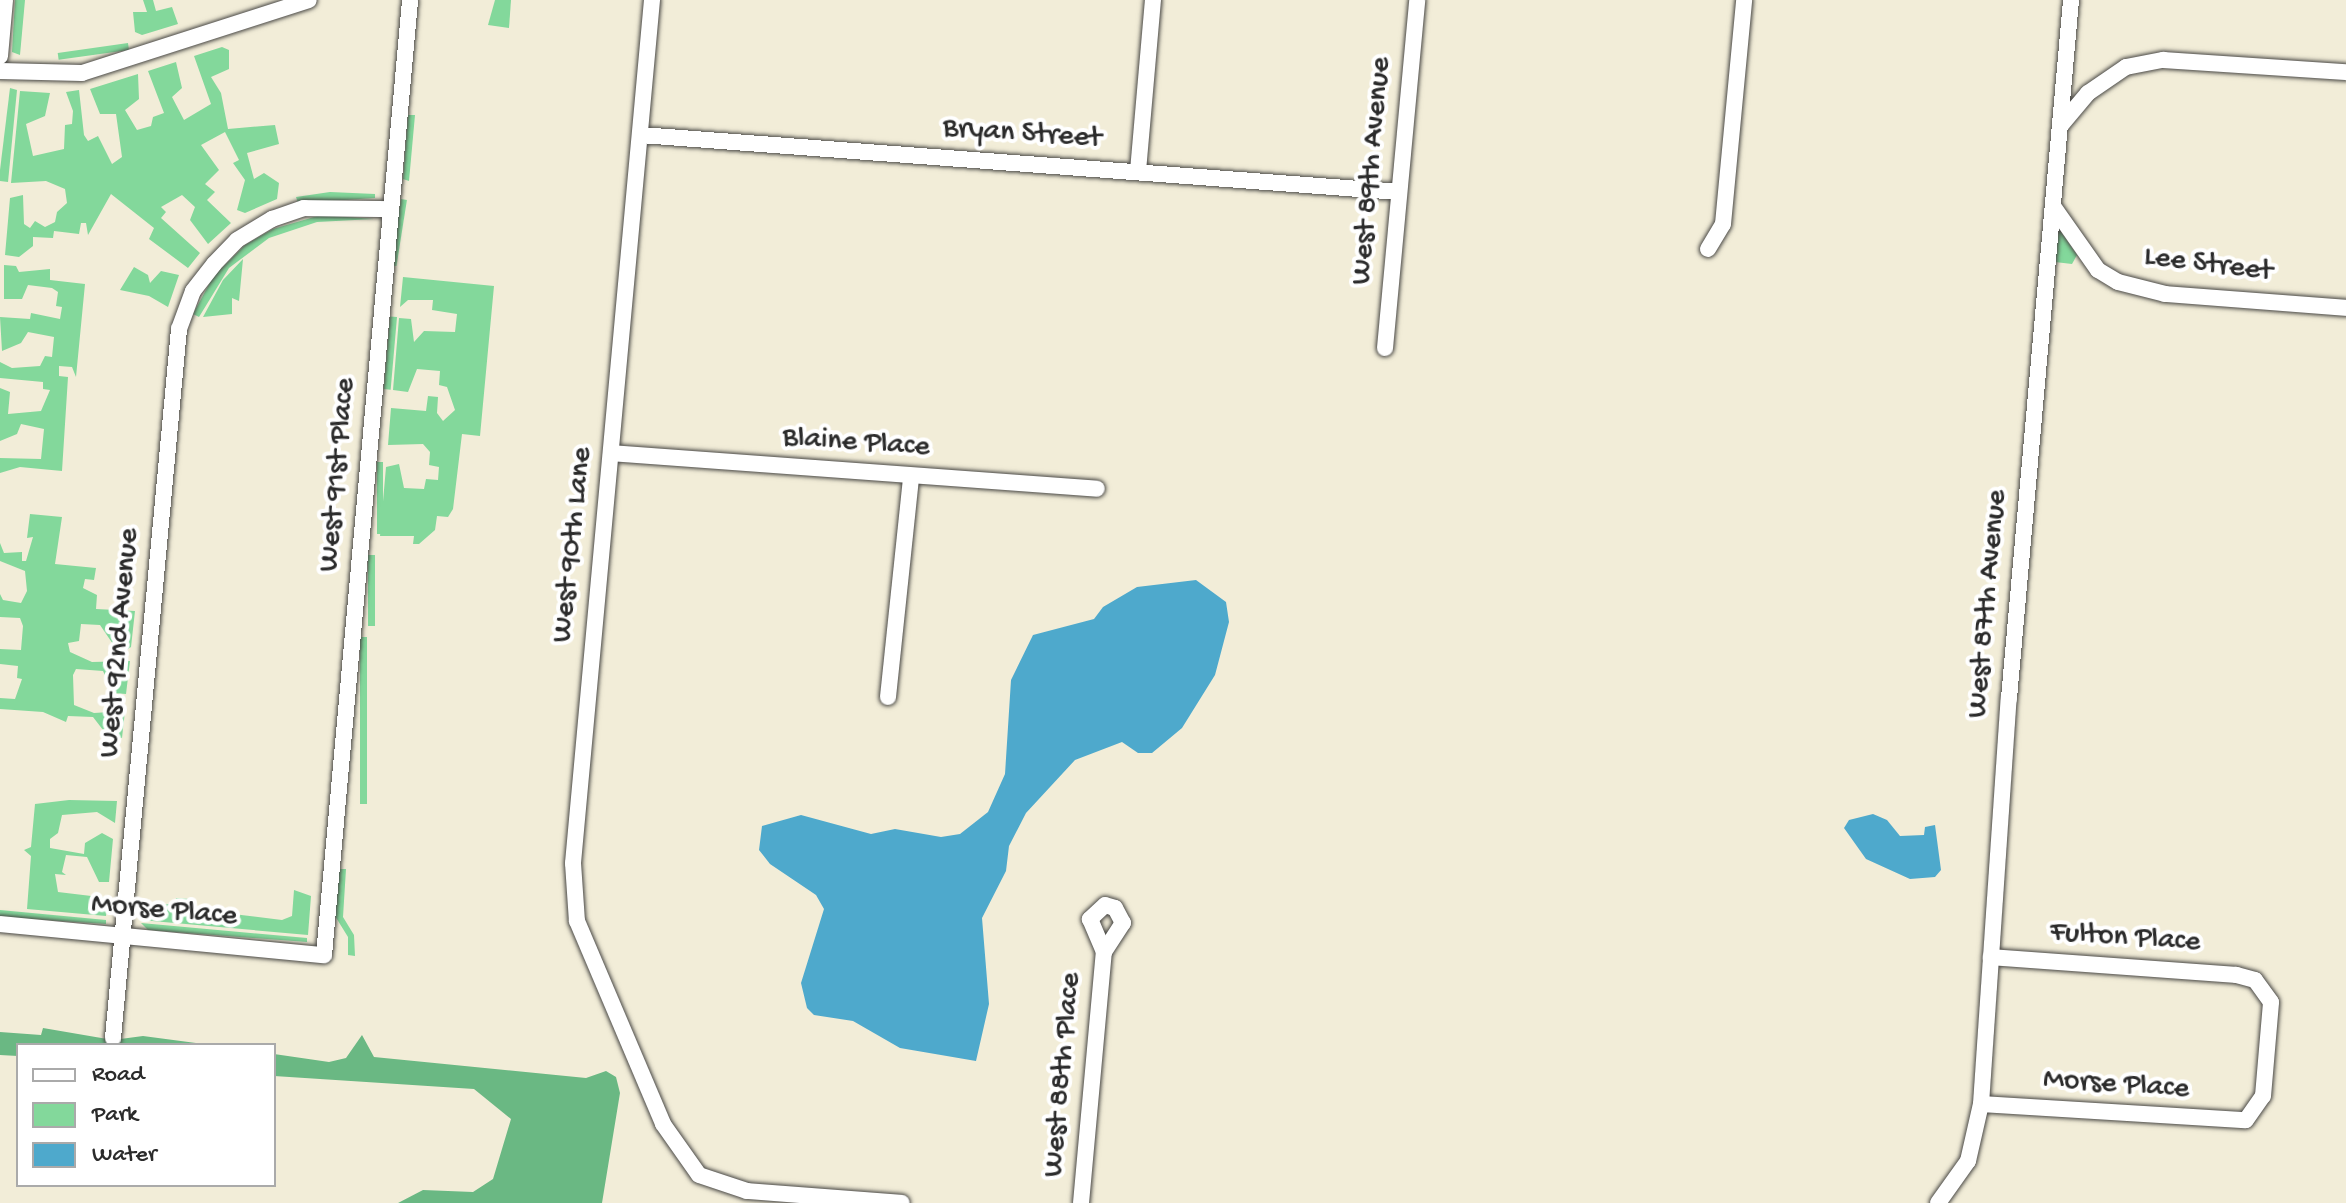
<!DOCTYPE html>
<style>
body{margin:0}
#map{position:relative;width:2346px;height:1203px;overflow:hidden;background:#f2edd8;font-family:"Gochi Hand",sans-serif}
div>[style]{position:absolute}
.green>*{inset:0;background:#83d89b;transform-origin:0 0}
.forest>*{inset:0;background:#6ab883}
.water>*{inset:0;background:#4ea9cc}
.roads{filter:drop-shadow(0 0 2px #494845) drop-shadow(0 0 2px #494845)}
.minor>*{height:16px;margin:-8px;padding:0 8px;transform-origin:8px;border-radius:8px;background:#fff}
span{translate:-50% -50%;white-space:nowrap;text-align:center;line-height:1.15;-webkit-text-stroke:8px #fff;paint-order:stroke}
.street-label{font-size:30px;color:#2b2b2b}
.legend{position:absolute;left:16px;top:1043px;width:260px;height:144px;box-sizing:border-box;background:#fff;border:2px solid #aaa;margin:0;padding:10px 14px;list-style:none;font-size:24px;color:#2b2b2b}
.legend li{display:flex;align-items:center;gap:16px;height:40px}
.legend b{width:40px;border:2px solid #aaa}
</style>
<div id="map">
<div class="green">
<div style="clip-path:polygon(15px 0,25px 0,20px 55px,12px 52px)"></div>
<div style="clip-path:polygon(143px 0,153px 0,156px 11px,172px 7px,178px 24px,142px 35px,135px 32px,133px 12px,147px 12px)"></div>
<div style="clip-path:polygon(495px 0,511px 0,509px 28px,488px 25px)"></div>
<div style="left:128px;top:43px;width:7px;height:71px;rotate:82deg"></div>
<div style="clip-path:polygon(222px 47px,229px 50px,229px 69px,211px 77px,221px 93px,228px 129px,275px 125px,279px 144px,247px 153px,254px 179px,264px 173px,279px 183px,277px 199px,245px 213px,237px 210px,245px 180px,233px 163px,239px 160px,225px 132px,201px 145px,219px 170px,205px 184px,215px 192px,207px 200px,231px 223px,208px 244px,190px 220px,195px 207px,182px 195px,161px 207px,166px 212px,161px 218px,200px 253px,188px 268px,149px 239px,154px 228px,111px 194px,88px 235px,86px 223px,81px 223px,79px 234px,54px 231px,53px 238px,33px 237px,33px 246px,19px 257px,5px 255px,10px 198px,23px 195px,24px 224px,30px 228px,35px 221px,45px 227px,55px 222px,57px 212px,67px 203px,65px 189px,46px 181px,11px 183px,20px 91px,50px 93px,45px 116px,26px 124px,33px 156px,64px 149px,65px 125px,72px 124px,73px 111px,66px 92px,79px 90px,84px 135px,88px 141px,98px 136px,112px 164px,122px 157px,116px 114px,100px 114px,90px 89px,138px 74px,139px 99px,125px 110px,137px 130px,151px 126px,153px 117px,164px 113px,148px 71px,176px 62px,182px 88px,172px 97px,184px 120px,211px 104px,194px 56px)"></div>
<div style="clip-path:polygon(10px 88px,17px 90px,8px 182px,0 181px,0 170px)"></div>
<div style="clip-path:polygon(408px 115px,415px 115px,409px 181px,403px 179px)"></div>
<div style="clip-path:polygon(330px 192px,375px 194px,375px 198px,298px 203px,296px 197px)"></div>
<div style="left:401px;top:199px;width:6px;height:67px;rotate:9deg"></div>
<div style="clip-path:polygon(321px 215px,374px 219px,317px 222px,269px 238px,229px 268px,199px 317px,193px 314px,213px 277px,245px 245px,273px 229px)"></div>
<div style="clip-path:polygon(2059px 229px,2077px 255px,2072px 264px,2055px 262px)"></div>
<div style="clip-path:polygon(243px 259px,239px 301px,232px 298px,232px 314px,203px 317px,223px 280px)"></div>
<div style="clip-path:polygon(4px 265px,16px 266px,19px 272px,50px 269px,50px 280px,85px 284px,76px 377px,72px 367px,59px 366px,59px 376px,68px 377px,62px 471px,20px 467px,0 473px,0 458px,41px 459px,44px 429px,21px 424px,17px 434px,0 441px,0 388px,10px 392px,8px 414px,41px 411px,50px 390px,43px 389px,43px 382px,0 378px,0 362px,12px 368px,40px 366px,45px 356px,52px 357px,54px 337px,28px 332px,21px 343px,2px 351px,0 317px,30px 319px,31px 313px,60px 319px,62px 307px,56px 306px,58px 292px,52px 288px,28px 285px,22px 299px,4px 299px)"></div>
<div style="clip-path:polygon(134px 267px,148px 275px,150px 283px,161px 271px,179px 275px,168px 307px,149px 296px,120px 290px)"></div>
<div style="clip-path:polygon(403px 277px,494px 286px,480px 436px,462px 434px,453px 509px,448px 517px,437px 516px,435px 530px,419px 544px,413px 544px,414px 536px,380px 536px,386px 467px,399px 464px,404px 488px,424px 489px,426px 479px,438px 480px,439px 467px,429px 465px,430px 452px,423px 444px,388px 445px,391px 408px,426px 411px,428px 396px,438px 397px,437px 413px,443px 421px,455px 410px,447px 387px,439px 385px,440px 371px,417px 369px,408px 392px,393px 390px,399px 318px,411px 319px,414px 342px,424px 331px,455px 332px,457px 314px,432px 310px,433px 300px,408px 300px,400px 307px)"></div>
<div style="left:397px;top:317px;width:73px;height:7px;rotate:95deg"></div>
<div style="left:377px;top:462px;width:6px;height:72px"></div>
<div style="clip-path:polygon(30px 514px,62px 517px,55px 564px,96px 568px,94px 580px,85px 579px,83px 588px,97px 595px,96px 609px,135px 611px,131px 647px,125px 651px,117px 650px,100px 625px,81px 624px,79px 641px,68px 643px,70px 652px,92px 662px,130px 661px,126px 694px,113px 693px,103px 671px,76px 669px,73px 675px,74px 705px,94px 713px,125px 711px,122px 738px,110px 739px,93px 717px,68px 716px,66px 722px,43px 712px,0 709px,0 698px,15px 699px,22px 679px,17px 678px,18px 666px,0 664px,0 649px,21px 650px,23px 626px,20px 618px,0 617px,0 594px,3px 600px,21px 603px,27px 591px,25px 571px,0 561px,0 543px,4px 553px,22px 552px,22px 561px,26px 561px,33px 537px,27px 538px)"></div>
<div style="left:368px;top:555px;width:7px;height:71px"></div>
<div style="left:360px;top:637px;width:7px;height:167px"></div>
<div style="clip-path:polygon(69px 800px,117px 801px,115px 823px,97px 812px,62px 815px,58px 833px,50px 839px,50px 848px,84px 854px,85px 843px,102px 833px,113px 839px,109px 882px,99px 882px,87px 857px,66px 855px,62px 872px,66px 875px,55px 874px,58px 892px,108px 898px,106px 916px,27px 909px,31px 856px,24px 850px,31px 847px,35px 804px)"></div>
<div style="clip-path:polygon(339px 869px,346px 869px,343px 917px,354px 935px,355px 956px,348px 955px,348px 937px,335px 916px)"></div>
<div style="clip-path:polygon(294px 890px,311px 896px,308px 935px,141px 920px,143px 902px,161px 905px,175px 903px,176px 898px,191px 899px,191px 909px,282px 920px,292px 916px)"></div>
<div style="clip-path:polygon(0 910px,106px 920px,106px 924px,0 917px)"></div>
<div style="clip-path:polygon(141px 923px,307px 938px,307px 942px,148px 930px)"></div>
</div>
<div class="forest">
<div style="clip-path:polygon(43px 1028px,113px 1040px,143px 1036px,211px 1045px,18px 1045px,18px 1056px,0 1055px,0 1032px,41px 1035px)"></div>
<div style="clip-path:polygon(362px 1035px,374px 1057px,586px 1078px,606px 1071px,616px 1077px,620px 1093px,602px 1203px,398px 1203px,423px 1190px,473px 1192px,493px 1179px,511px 1119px,474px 1089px,274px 1076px,274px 1054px,329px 1062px,346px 1058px)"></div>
</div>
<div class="water">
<div style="clip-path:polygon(1196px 580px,1226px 602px,1229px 622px,1215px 675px,1182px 728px,1152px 753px,1138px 753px,1122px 742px,1075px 760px,1026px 813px,1009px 846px,1006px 871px,982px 918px,989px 1004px,976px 1061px,900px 1048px,853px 1021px,814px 1015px,807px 1008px,801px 983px,824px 909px,816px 895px,770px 864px,759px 850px,762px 826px,801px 815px,871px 834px,895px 829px,941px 837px,960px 834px,988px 812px,1005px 774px,1011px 680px,1033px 635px,1094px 619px,1103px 607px,1137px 587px)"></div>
<div style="clip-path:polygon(1873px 814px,1887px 820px,1900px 836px,1924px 835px,1925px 827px,1935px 825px,1941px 870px,1935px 877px,1910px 879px,1866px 859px,1844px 828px,1849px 820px)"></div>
</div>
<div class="roads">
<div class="minor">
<div style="left:652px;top:0;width:867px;rotate:95.23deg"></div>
<div style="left:573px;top:863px;width:58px;rotate:86.1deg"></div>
<div style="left:577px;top:921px;width:220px;rotate:67deg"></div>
<div style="left:663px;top:1124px;width:62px;rotate:54.8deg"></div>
<div style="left:699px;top:1175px;width:51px;rotate:18.4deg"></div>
<div style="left:747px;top:1191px;width:155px;rotate:4.4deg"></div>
<div style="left:0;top:56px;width:56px;rotate:-84.9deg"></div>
<div style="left:0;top:71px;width:82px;rotate:1.4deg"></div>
<div style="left:82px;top:73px;width:238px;rotate:-17.8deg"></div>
<div style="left:2061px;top:125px;width:42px;rotate:-49.8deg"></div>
<div style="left:2088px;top:93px;width:46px;rotate:-34.4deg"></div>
<div style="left:2126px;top:67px;width:38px;rotate:-11deg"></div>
<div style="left:2163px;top:60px;width:183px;rotate:3.8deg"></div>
<div style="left:641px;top:135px;width:760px;rotate:4.3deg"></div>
<div style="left:1138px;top:171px;width:172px;rotate:-85deg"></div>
<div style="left:2053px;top:206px;width:78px;rotate:54.9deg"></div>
<div style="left:2098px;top:270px;width:23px;rotate:31deg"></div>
<div style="left:2118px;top:282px;width:49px;rotate:14.3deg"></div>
<div style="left:2165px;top:294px;width:182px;rotate:4.4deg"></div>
<div style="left:1708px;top:249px;width:29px;rotate:-59deg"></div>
<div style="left:1723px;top:224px;width:225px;rotate:-84.6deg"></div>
<div style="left:1385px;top:348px;width:349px;rotate:-84.7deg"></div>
<div style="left:611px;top:453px;width:487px;rotate:4.2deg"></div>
<div style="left:888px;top:697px;width:221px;rotate:-84deg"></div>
<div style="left:0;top:924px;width:325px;rotate:5.5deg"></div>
<div style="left:324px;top:955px;width:959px;rotate:-84.85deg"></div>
<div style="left:113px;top:1038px;width:712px;rotate:-84.68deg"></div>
<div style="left:179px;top:329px;width:40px;rotate:-69.8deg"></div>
<div style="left:193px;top:291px;width:34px;rotate:-52deg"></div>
<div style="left:214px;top:264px;width:33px;rotate:-46deg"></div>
<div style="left:237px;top:240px;width:41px;rotate:-31deg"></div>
<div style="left:272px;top:219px;width:34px;rotate:-19deg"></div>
<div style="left:304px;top:208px;width:87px;rotate:0.7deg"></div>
<div style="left:1981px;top:1104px;width:265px;rotate:3.5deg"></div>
<div style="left:2246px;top:1120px;width:29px;rotate:-55deg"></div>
<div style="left:2263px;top:1096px;width:94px;rotate:-85.1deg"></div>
<div style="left:2271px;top:1002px;width:27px;rotate:-126deg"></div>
<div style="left:2255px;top:980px;width:20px;rotate:-165deg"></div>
<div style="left:2236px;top:975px;width:246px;rotate:-175.8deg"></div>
<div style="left:1081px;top:1203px;width:252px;rotate:-84.8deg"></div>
<div style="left:1104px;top:952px;width:35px;rotate:-57deg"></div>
<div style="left:1123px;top:923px;width:17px;rotate:-118deg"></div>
<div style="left:1115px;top:908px;width:10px;rotate:-163deg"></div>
<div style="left:1105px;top:905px;width:21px;rotate:137deg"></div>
<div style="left:1090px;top:919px;width:36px;rotate:67deg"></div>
<div style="left:1938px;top:1203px;width:52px;rotate:-54.5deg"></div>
<div style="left:1968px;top:1161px;width:58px;rotate:-77.2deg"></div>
<div style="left:1981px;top:1104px;width:407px;rotate:-86.1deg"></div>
<div style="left:2009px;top:698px;width:701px;rotate:-84.92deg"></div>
</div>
</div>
<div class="street-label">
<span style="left:1022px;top:135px;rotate:4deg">Bryan Street</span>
<span style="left:1373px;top:171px;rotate:-85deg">West 89th Avenue</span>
<span style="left:2208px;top:266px;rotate:7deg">Lee Street</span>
<span style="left:856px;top:444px;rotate:4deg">Blaine Place</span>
<span style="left:339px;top:475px;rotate:-85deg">West 91st Place</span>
<span style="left:574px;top:545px;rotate:-84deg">West 90th Lane</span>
<span style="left:1989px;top:604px;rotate:-85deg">West 87th Avenue</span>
<span style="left:121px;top:643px;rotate:-85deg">West 92nd Avenue</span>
<span style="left:164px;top:912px;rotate:5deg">Morse Place</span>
<span style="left:2125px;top:939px;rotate:4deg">Fulton Place</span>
<span style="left:1064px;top:1075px;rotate:-85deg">West 88th Place</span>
<span style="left:2116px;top:1086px;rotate:4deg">Morse Place</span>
</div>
<ul class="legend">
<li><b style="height:10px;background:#fff"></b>Road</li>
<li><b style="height:22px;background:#83d89b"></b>Park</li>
<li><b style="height:22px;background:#4ea9cc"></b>Water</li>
</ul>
</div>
